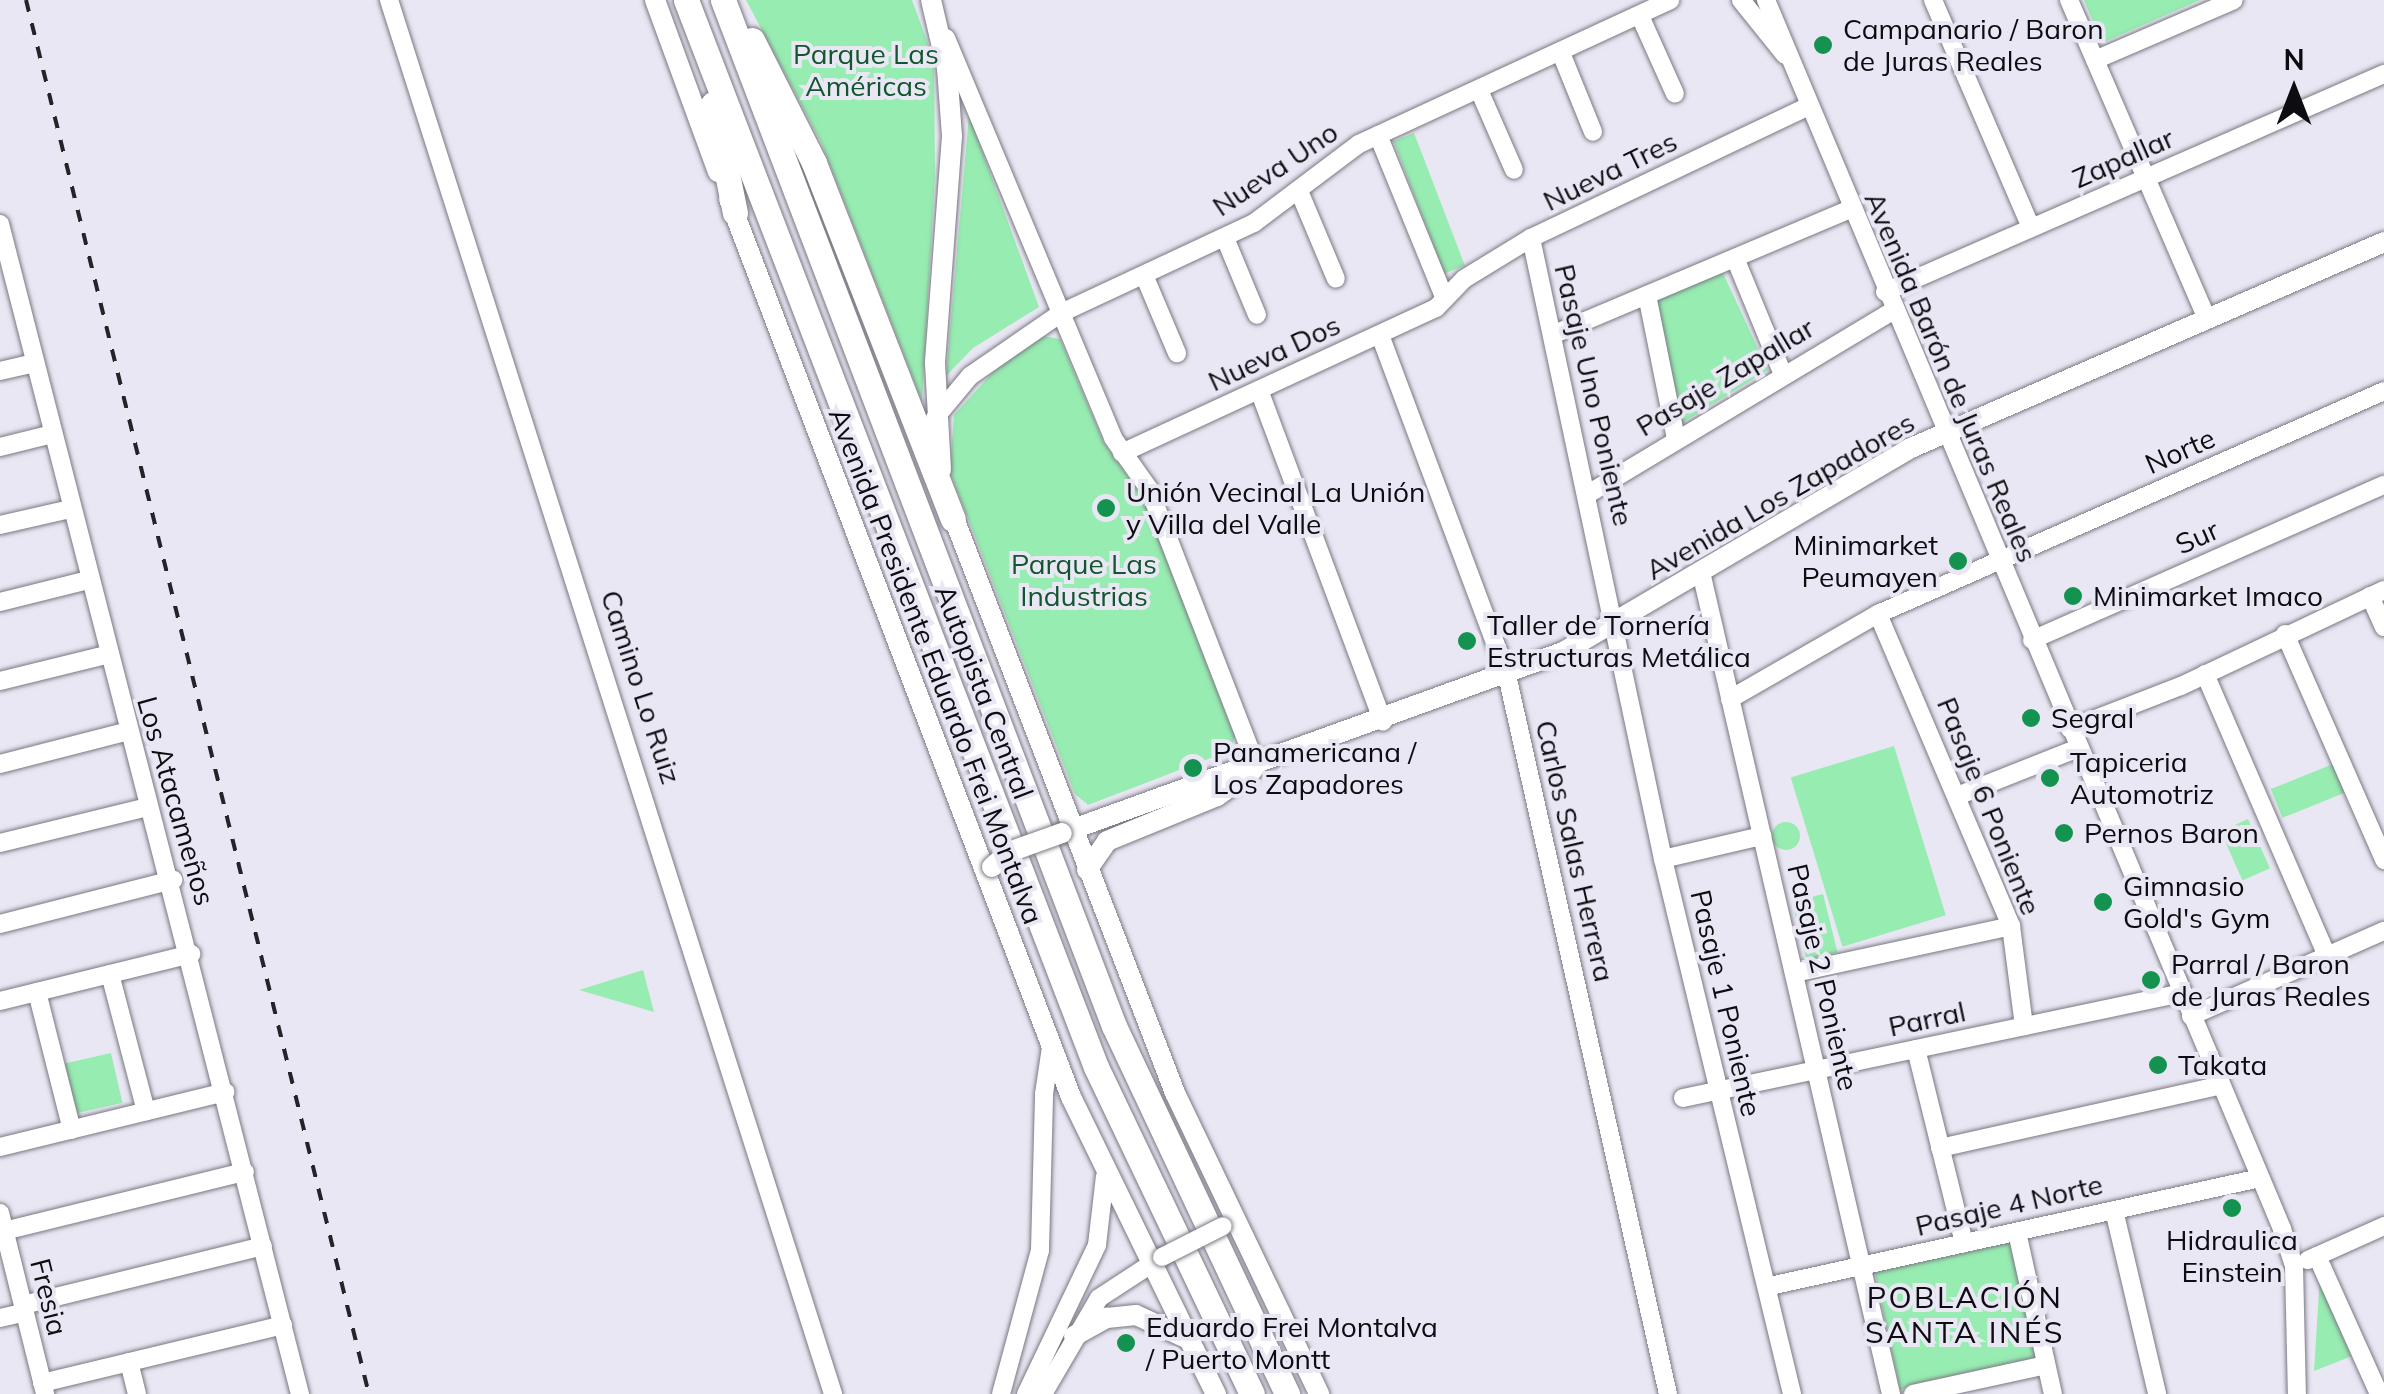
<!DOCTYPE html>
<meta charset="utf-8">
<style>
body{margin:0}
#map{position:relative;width:2384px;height:1394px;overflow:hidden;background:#e9e7f3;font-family:Mulish,sans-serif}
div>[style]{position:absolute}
.green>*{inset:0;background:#97ecb1;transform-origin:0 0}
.round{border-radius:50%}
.roads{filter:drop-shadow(0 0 2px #7a7882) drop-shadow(0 0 2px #7a7882)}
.minor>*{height:18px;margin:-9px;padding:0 9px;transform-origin:9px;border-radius:9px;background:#fff}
.major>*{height:20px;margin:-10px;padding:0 10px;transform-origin:10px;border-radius:10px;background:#fff}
.highway>*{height:25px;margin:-12.5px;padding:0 12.5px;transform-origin:12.5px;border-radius:12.5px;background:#fff}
.rail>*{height:4px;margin-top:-2px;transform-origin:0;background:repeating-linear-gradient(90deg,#242327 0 12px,transparent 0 24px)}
.bridges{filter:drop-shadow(0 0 2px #7a7882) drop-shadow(0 0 2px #7a7882)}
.minor-bridge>*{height:18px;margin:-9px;padding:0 9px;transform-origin:9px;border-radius:9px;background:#fff}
.major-bridge>*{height:20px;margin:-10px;padding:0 10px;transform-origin:10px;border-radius:10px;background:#fff}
.dots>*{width:28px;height:28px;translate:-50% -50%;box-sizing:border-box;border:5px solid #e9e7f3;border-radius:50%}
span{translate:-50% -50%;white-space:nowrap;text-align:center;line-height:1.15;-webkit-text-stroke:8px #e9e7f3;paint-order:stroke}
.poi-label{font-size:28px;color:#0d0c10}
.left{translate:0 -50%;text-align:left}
.right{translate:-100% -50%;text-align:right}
.park-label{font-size:28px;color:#12562f}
.street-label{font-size:28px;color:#0d0c10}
.neighbourhood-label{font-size:30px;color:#0d0c10;letter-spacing:2.5px}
.north{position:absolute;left:2244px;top:40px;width:100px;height:100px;-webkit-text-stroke:8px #e9e7f3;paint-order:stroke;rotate:0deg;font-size:28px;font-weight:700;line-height:40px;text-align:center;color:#0d0c10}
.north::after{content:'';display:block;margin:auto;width:35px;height:45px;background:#0d0c10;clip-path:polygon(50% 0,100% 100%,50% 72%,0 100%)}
</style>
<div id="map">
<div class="green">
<div style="clip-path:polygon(746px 0,912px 0,934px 60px,935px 176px,922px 401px,821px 142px)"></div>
<div style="clip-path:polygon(2084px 0,2200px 0,2102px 43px)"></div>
<div style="clip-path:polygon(969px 115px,1039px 307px,973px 348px,946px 376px)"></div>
<div style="left:1414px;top:133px;width:142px;height:22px;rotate:69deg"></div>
<div style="clip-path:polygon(1722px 271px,1768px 370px,1680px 424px,1653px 299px)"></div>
<div style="clip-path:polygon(1042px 336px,1060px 339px,1104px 443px,1146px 502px,1236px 735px,1229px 751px,1088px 805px,1075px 794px,950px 472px,954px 415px,993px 372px)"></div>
<div style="left:1894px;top:746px;width:177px;height:108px;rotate:73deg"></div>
<div style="left:2333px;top:764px;width:31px;height:67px;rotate:68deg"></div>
<div style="left:2248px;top:819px;width:54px;height:30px;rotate:66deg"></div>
<div class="round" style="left:1772px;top:822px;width:28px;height:28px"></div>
<div style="left:1823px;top:894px;width:60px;height:32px;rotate:76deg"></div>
<div style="clip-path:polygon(643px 970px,654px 1012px,579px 990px)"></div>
<div style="left:111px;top:1053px;width:51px;height:55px;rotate:77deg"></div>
<div style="left:2013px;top:1239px;width:124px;height:142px;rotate:78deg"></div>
<div style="clip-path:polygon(2320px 1275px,2352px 1356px,2314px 1371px)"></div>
</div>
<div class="roads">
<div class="minor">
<div style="left:389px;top:0;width:1463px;rotate:72.33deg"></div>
<div style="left:1741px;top:0;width:70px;rotate:51.3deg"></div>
<div style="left:1766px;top:0;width:1333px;rotate:67.22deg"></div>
<div style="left:2282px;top:1229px;width:39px;rotate:72deg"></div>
<div style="left:2294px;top:1266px;width:128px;rotate:88.7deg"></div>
<div style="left:1933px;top:0;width:248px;rotate:66.7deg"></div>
<div style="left:2069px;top:0;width:348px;rotate:66.6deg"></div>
<div style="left:1640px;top:16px;width:85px;rotate:65.8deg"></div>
<div style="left:946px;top:38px;width:433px;rotate:67.3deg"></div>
<div style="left:1113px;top:438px;width:62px;rotate:54.8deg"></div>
<div style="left:1149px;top:489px;width:298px;rotate:68.8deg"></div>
<div style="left:1561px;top:53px;width:85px;rotate:67.9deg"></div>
<div style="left:2095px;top:60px;width:151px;rotate:-23.3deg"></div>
<div style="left:1479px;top:90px;width:87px;rotate:66.4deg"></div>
<div style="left:1378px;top:135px;width:177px;rotate:67.8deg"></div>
<div style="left:1299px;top:191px;width:95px;rotate:67.2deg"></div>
<div style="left:0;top:224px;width:1208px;rotate:75.62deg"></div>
<div style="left:1225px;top:238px;width:83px;rotate:67.4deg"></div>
<div style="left:1531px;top:238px;width:635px;rotate:78deg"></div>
<div style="left:1663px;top:859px;width:550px;rotate:76.44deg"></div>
<div style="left:1735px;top:258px;width:123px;rotate:67.6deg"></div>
<div style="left:1144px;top:275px;width:85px;rotate:67.1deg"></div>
<div style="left:1885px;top:292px;width:545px;rotate:-23.6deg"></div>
<div style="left:1647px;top:295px;width:147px;rotate:78.6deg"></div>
<div style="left:1380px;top:335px;width:363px;rotate:69.5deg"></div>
<div style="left:1507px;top:675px;width:737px;rotate:77.38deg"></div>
<div style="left:1552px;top:335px;width:324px;rotate:-22.9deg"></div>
<div style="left:0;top:371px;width:35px;rotate:-13deg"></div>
<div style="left:1259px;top:390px;width:354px;rotate:69.5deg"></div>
<div style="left:935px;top:418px;width:55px;rotate:-50.2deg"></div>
<div style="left:970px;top:376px;width:111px;rotate:-34.7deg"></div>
<div style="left:1061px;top:313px;width:213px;rotate:-25deg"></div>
<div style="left:1254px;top:223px;width:131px;rotate:-37deg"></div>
<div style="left:1359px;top:144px;width:343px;rotate:-24.8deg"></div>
<div style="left:0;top:447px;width:54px;rotate:-14deg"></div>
<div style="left:1122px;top:453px;width:346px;rotate:-24.8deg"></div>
<div style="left:1436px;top:308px;width:40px;rotate:-46deg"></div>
<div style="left:1464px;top:279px;width:79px;rotate:-31.5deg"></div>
<div style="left:1531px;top:238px;width:306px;rotate:-25.4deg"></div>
<div style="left:1588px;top:494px;width:356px;rotate:-31deg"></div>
<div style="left:0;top:525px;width:72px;rotate:-12.9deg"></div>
<div style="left:1701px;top:572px;width:844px;rotate:76.99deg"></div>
<div style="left:2370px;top:596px;width:34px;rotate:66deg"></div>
<div style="left:0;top:602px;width:91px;rotate:-14deg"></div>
<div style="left:1878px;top:614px;width:339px;rotate:66.9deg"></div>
<div style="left:2011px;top:926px;width:101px;rotate:82.6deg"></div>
<div style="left:2285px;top:634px;width:247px;rotate:66.3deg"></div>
<div style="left:2032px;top:640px;width:385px;rotate:-23.8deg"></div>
<div style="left:2205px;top:674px;width:307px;rotate:66.6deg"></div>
<div style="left:0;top:681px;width:109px;rotate:-13.8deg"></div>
<div style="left:1730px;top:699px;width:171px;rotate:-29.9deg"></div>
<div style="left:1878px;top:614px;width:553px;rotate:-23.78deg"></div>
<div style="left:2070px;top:729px;width:119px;rotate:-21.2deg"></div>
<div style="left:2181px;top:686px;width:225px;rotate:-25.3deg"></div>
<div style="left:0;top:764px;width:129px;rotate:-14.4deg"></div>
<div style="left:1957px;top:796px;width:130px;rotate:-21.6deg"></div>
<div style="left:0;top:843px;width:152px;rotate:-13.7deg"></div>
<div style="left:1663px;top:859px;width:102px;rotate:-13.1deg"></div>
<div style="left:0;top:924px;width:179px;rotate:-14.3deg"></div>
<div style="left:1794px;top:973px;width:222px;rotate:-12.2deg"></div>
<div style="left:110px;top:974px;width:142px;rotate:75.3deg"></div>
<div style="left:37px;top:992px;width:142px;rotate:75.8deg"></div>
<div style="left:0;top:1001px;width:197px;rotate:-13.8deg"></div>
<div style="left:2191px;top:1016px;width:211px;rotate:-23.8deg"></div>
<div style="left:1916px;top:1049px;width:200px;rotate:76.1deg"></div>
<div style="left:1683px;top:1098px;width:510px;rotate:-11.88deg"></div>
<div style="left:0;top:1147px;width:232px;rotate:-13.7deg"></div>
<div style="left:1940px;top:1148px;width:288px;rotate:-12.6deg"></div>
<div style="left:2114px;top:1210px;width:189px;rotate:76.8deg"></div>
<div style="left:0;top:1213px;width:187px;rotate:76deg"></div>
<div style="left:4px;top:1231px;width:248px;rotate:-13.8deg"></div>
<div style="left:2017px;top:1232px;width:166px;rotate:77.5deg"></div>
<div style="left:2317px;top:1256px;width:151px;rotate:65.8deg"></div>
<div style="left:2308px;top:1260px;width:83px;rotate:-24.1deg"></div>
<div style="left:1770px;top:1286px;width:502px;rotate:-12.43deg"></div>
<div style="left:23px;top:1305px;width:247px;rotate:-13.8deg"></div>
<div style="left:0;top:1318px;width:26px;rotate:-13deg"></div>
<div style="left:129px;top:1362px;width:33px;rotate:76deg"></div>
<div style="left:42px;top:1383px;width:248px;rotate:-13.5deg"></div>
<div style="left:1001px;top:1394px;width:149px;rotate:-74.8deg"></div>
<div style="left:1040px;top:1250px;width:156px;rotate:-88.5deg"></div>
<div style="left:1044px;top:1094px;width:48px;rotate:-81.5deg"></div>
<div style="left:1026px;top:1394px;width:165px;rotate:-64.5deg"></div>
<div style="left:1097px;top:1245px;width:69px;rotate:-83.4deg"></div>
<div style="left:1043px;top:1394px;width:111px;rotate:-59.7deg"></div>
<div style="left:1099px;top:1298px;width:75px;rotate:-33.1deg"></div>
<div style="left:1913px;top:1394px;width:136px;rotate:-12.3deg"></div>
</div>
<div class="major">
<div style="left:655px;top:0;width:183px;rotate:69.9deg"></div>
<div style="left:931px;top:0;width:70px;rotate:76.8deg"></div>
<div style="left:947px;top:68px;width:68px;rotate:85.8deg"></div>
<div style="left:952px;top:136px;width:228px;rotate:94.3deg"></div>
<div style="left:935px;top:363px;width:107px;rotate:86.8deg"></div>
<div style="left:729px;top:199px;width:961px;rotate:69.15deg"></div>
<div style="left:1071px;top:1097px;width:331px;rotate:64deg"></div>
<div style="left:950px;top:508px;width:627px;rotate:68.96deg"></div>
<div style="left:1175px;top:1093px;width:334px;rotate:64.4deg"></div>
<div style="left:1062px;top:833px;width:533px;rotate:-19.86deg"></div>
<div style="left:1563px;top:652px;width:403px;rotate:-30.4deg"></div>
<div style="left:1911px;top:448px;width:516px;rotate:-23.53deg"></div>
<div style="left:1087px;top:870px;width:35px;rotate:-55deg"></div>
<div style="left:1107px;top:841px;width:119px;rotate:-22.2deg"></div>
<div style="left:1217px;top:796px;width:43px;rotate:-35.5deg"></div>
<div style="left:1074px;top:1336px;width:38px;rotate:-29deg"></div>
<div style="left:1107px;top:1318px;width:29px;rotate:-6deg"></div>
<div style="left:1136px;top:1315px;width:55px;rotate:24.7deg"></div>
</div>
<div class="highway">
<div style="left:686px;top:0;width:1143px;rotate:68.98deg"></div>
<div style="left:1096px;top:1067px;width:362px;rotate:64.5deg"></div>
<div style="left:723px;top:0;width:1098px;rotate:69.14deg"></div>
<div style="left:1114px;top:1026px;width:407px;rotate:64.8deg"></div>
<div style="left:752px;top:40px;width:138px;rotate:63.2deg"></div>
<div style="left:814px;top:163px;width:382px;rotate:68.7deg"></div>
<div style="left:713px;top:104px;width:111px;rotate:78.6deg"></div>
</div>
</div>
<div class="rail">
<div style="left:26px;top:0;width:1436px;rotate:76.18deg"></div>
</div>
<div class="bridges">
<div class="minor-bridge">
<div style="left:1162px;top:1257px;width:68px;rotate:-26.9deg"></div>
</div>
<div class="major-bridge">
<div style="left:992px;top:867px;width:23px;rotate:-41deg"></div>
<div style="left:1009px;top:852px;width:56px;rotate:-19.7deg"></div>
</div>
</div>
<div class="dots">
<div style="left:1823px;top:45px;background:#14924f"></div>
<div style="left:1106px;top:508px;background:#14924f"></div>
<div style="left:1958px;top:561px;background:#14924f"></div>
<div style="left:2073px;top:596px;background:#14924f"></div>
<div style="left:1467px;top:641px;background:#14924f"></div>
<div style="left:2031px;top:718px;background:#14924f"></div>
<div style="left:1193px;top:768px;background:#14924f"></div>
<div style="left:2050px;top:778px;background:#14924f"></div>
<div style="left:2064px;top:833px;background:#14924f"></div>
<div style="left:2103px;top:902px;background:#14924f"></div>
<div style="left:2151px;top:980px;background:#14924f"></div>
<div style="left:2158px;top:1065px;background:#14924f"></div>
<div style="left:2232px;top:1208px;background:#14924f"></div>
<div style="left:1126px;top:1343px;background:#14924f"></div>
</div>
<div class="poi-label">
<span class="left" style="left:1843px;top:45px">Campanario / Baron<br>de Juras Reales</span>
<span class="left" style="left:1126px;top:508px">Unión Vecinal La Unión<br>y Villa del Valle</span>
<span class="right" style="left:1938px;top:561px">Minimarket<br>Peumayen</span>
<span class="left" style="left:2093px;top:596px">Minimarket Imaco</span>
<span class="left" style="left:1487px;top:641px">Taller de Tornería<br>Estructuras Metálica</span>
<span class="left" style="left:2051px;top:718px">Segral</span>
<span class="left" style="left:1213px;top:768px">Panamericana /<br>Los Zapadores</span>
<span class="left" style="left:2070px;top:778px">Tapiceria<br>Automotriz</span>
<span class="left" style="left:2084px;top:833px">Pernos Baron</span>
<span class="left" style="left:2123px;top:902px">Gimnasio<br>Gold's Gym</span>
<span class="left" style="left:2171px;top:980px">Parral / Baron<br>de Juras Reales</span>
<span class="left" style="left:2178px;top:1065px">Takata</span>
<span style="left:2232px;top:1256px">Hidraulica<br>Einstein</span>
<span class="left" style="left:1146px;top:1343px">Eduardo Frei Montalva<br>/ Puerto Montt</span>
</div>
<div class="park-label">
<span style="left:866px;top:70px">Parque Las<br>Américas</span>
<span style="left:1084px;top:580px">Parque Las<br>Industrias</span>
</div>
<div class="street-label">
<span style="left:2123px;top:158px;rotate:-24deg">Zapallar</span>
<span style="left:1275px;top:169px;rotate:-34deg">Nueva Uno</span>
<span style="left:1610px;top:171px;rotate:-26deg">Nueva Tres</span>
<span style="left:1274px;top:353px;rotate:-25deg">Nueva Dos</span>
<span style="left:1725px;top:377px;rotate:-31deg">Pasaje Zapallar</span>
<span style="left:1951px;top:377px;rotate:67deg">Avenida Barón de Juras Reales</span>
<span style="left:1594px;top:395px;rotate:77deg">Pasaje Uno Poniente</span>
<span style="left:2180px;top:451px;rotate:-24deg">Norte</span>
<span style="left:1780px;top:496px;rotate:-30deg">Avenida Los Zapadores</span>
<span style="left:2197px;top:537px;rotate:-24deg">Sur</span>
<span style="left:936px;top:666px;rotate:69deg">Avenida Presidente Eduardo Frei Montalva</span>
<span style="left:641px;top:687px;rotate:72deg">Camino Lo Ruiz</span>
<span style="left:984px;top:692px;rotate:69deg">Autopista Central</span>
<span style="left:176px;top:801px;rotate:74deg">Los Atacameños</span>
<span style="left:1989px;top:806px;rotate:68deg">Pasaje 6 Poniente</span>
<span style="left:1575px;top:851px;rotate:77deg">Carlos Salas Herrera</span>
<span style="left:1823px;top:977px;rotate:77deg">Pasaje 2 Poniente</span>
<span style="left:1726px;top:1003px;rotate:77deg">Pasaje 1 Poniente</span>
<span style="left:1927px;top:1019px;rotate:-12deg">Parral</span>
<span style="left:2009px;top:1205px;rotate:-13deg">Pasaje 4 Norte</span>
<span style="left:49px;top:1297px;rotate:76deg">Fresia</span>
</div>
<div class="neighbourhood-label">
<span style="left:1965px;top:1314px">POBLACIÓN<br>SANTA INÉS</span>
</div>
<div class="north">N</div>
</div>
